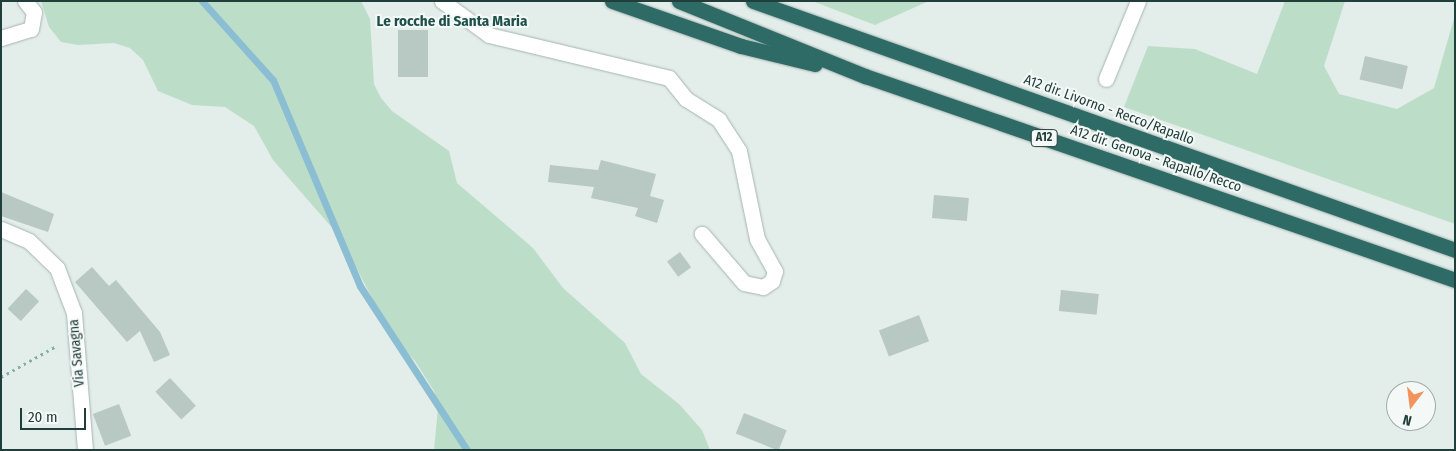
<!DOCTYPE html>
<style>
body{margin:0}
#map{position:relative;width:1456px;height:451px;overflow:hidden;background:#e3edea;font-family:"Fira Sans Condensed",sans-serif}
div>[style]{position:absolute}
.green>*{inset:0;background:#bcdec9}
.stream>*{height:7px;margin:-3.5px;padding:0 3.5px;transform-origin:3.5px;border-radius:3.5px;background:#8bbed2}
.building>*{inset:0;background:#b8c8c3;transform-origin:0 0}
.path>*{height:3px;margin-top:-1.5px;transform-origin:0;background:repeating-linear-gradient(90deg,#83b0a8 0 2.5px,transparent 0 6.5px)}
.roads{filter:drop-shadow(0 0 1px #a5b5b2) drop-shadow(0 0 1px #a5b5b2)}
.minor>*{height:15px;margin:-7.5px;padding:0 7.5px;transform-origin:7.5px;border-radius:7.5px;background:#fff}
.motorway>*{height:15px;margin:-7.5px;padding:0 7.5px;transform-origin:7.5px;border-radius:7.5px;background:#2e6b66}
span{translate:-50% -50%;white-space:nowrap;text-align:center;line-height:1.15;-webkit-text-stroke:4px #f4f9f7;paint-order:stroke}
.shield-label span{padding:1px 4px;background:#f4f9f7;border:1px solid;border-radius:4px;-webkit-text-stroke-width:0}
.shield-label{font-size:12px;color:#223e3a;font-weight:700}
.street-label{font-size:14px;color:#223e3a}
.neighbourhood-label{font-size:15px;color:#1e504b;font-weight:700}
.frame{position:absolute;inset:0;border:2px solid #223e3a;pointer-events:none}
.north{position:absolute;left:1386px;top:381px;width:50px;height:50px;box-sizing:border-box;background:#f4f9f7;border:1px solid #a0aeab;border-radius:50%;rotate:195deg;font-size:14px;font-weight:700;line-height:20px;text-align:center;color:#223e3a}
.north::after{content:'';display:block;margin:auto;width:18px;height:22px;background:#f2935c;clip-path:polygon(50% 0,100% 100%,50% 72%,0 100%)}
.scale{position:absolute;left:20px;top:408px;width:66px;height:22px;box-sizing:border-box;border:2px solid #223e3a;border-top:0;padding-left:6px;font-size:15px;line-height:18px;white-space:nowrap;color:#223e3a;-webkit-text-stroke:4px #f4f9f7;paint-order:stroke}
</style>
<div id="map">
<div class="green">
<div style="clip-path:polygon(41px 1px,361px 1px,370px 19px,374px 84px,381px 98px,392px 111px,449px 151px,457px 183px,533px 248px,563px 288px,625px 343px,641px 374px,679px 404px,702px 430px,710px 450px,434px 450px,438px 408px,434px 391px,415px 361px,391px 335px,341px 238px,273px 160px,254px 126px,225px 107px,192px 105px,158px 91px,143px 60px,130px 48px,114px 43px,78px 45px,61px 42px,49px 27px)"></div>
<div style="clip-path:polygon(812px 1px,929px 1px,875px 25px)"></div>
<div style="clip-path:polygon(1285px 1px,1345px 1px,1324px 66px,1339px 94px,1397px 109px,1434px 88px,1455px 15px,1455px 224px,1124px 107px,1148px 46px,1195px 49px,1257px 74px)"></div>
</div>
<div class="stream">
<div style="left:202px;top:1px;width:106px;rotate:48.1deg"></div>
<div style="left:273px;top:80px;width:224px;rotate:67.1deg"></div>
<div style="left:360px;top:286px;width:196px;rotate:56.9deg"></div>
</div>
<div class="building">
<div style="left:398px;top:30px;width:30px;height:47px"></div>
<div style="left:1365px;top:56px;width:44px;height:24px;rotate:13deg"></div>
<div style="clip-path:polygon(601px 160px,656px 174px,650px 196px,664px 200px,657px 223px,635px 216px,638px 208px,591px 198px,594px 187px,548px 182px,550px 165px,598px 170px)"></div>
<div style="clip-path:polygon(1px 192px,54px 214px,48px 232px,1px 216px)"></div>
<div style="left:934px;top:195px;width:35px;height:23px;rotate:5deg"></div>
<div style="left:680px;top:252px;width:19px;height:16px;rotate:54deg"></div>
<div style="clip-path:polygon(92px 267px,109px 286px,116px 280px,160px 332px,170px 355px,154px 362px,140px 331px,127px 342px,75px 282px)"></div>
<div style="left:26px;top:289px;width:18px;height:27px;rotate:43deg"></div>
<div style="left:1061px;top:290px;width:38px;height:21px;rotate:6deg"></div>
<div style="left:919px;top:315px;width:28px;height:43px;rotate:69deg"></div>
<div style="left:170px;top:378px;width:38px;height:20px;rotate:47deg"></div>
<div style="left:119px;top:404px;width:34px;height:28px;rotate:69deg"></div>
<div style="left:744px;top:413px;width:46px;height:22px;rotate:22deg"></div>
</div>
<div class="path">
<div style="left:1px;top:377px;width:65px;rotate:-29.3deg"></div>
</div>
<div class="roads">
<div class="minor">
<div style="left:442px;top:1px;width:58px;rotate:35.9deg"></div>
<div style="left:489px;top:35px;width:185px;rotate:13.4deg"></div>
<div style="left:669px;top:78px;width:27px;rotate:51deg"></div>
<div style="left:686px;top:99px;width:39px;rotate:32deg"></div>
<div style="left:719px;top:120px;width:37px;rotate:57deg"></div>
<div style="left:739px;top:151px;width:90px;rotate:78.4deg"></div>
<div style="left:757px;top:239px;width:37px;rotate:61deg"></div>
<div style="left:775px;top:271px;width:10px;rotate:107deg"></div>
<div style="left:772px;top:281px;width:11px;rotate:146deg"></div>
<div style="left:763px;top:287px;width:19px;rotate:-168deg"></div>
<div style="left:744px;top:283px;width:65px;rotate:-130.6deg"></div>
<div style="left:1px;top:38px;width:31px;rotate:-17deg"></div>
<div style="left:31px;top:29px;width:17px;rotate:-80deg"></div>
<div style="left:34px;top:12px;width:14px;rotate:-129deg"></div>
<div style="left:1106px;top:79px;width:84px;rotate:-67.7deg"></div>
<div style="left:1px;top:229px;width:30px;rotate:23deg"></div>
<div style="left:29px;top:241px;width:39px;rotate:44deg"></div>
<div style="left:57px;top:268px;width:48px;rotate:69.3deg"></div>
<div style="left:74px;top:313px;width:137px;rotate:85.4deg"></div>
</div>
<div class="motorway">
<div style="left:612px;top:1px;width:137px;rotate:19.2deg"></div>
<div style="left:741px;top:46px;width:76px;rotate:13.7deg"></div>
<div style="left:679px;top:1px;width:201px;rotate:22deg"></div>
<div style="left:865px;top:76px;width:624px;rotate:19.07deg"></div>
<div style="left:753px;top:1px;width:745px;rotate:19.53deg"></div>
</div>
</div>
<div class="shield-label">
<span style="left:1044px;top:138px">A12</span>
</div>
<div class="street-label">
<span style="left:1109px;top:110px;rotate:20deg">A12 dir. Livorno - Recco/Rapallo</span>
<span style="left:1156px;top:159px;rotate:19deg">A12 dir. Genova - Rapallo/Recco</span>
<span style="left:77px;top:353px;rotate:-95deg">Via Savagna</span>
</div>
<div class="neighbourhood-label">
<span style="left:452px;top:22px">Le rocche di Santa Maria</span>
</div>
<div class="frame"></div>
<div class="north">N</div>
<div class="scale">20 m</div>
</div>
